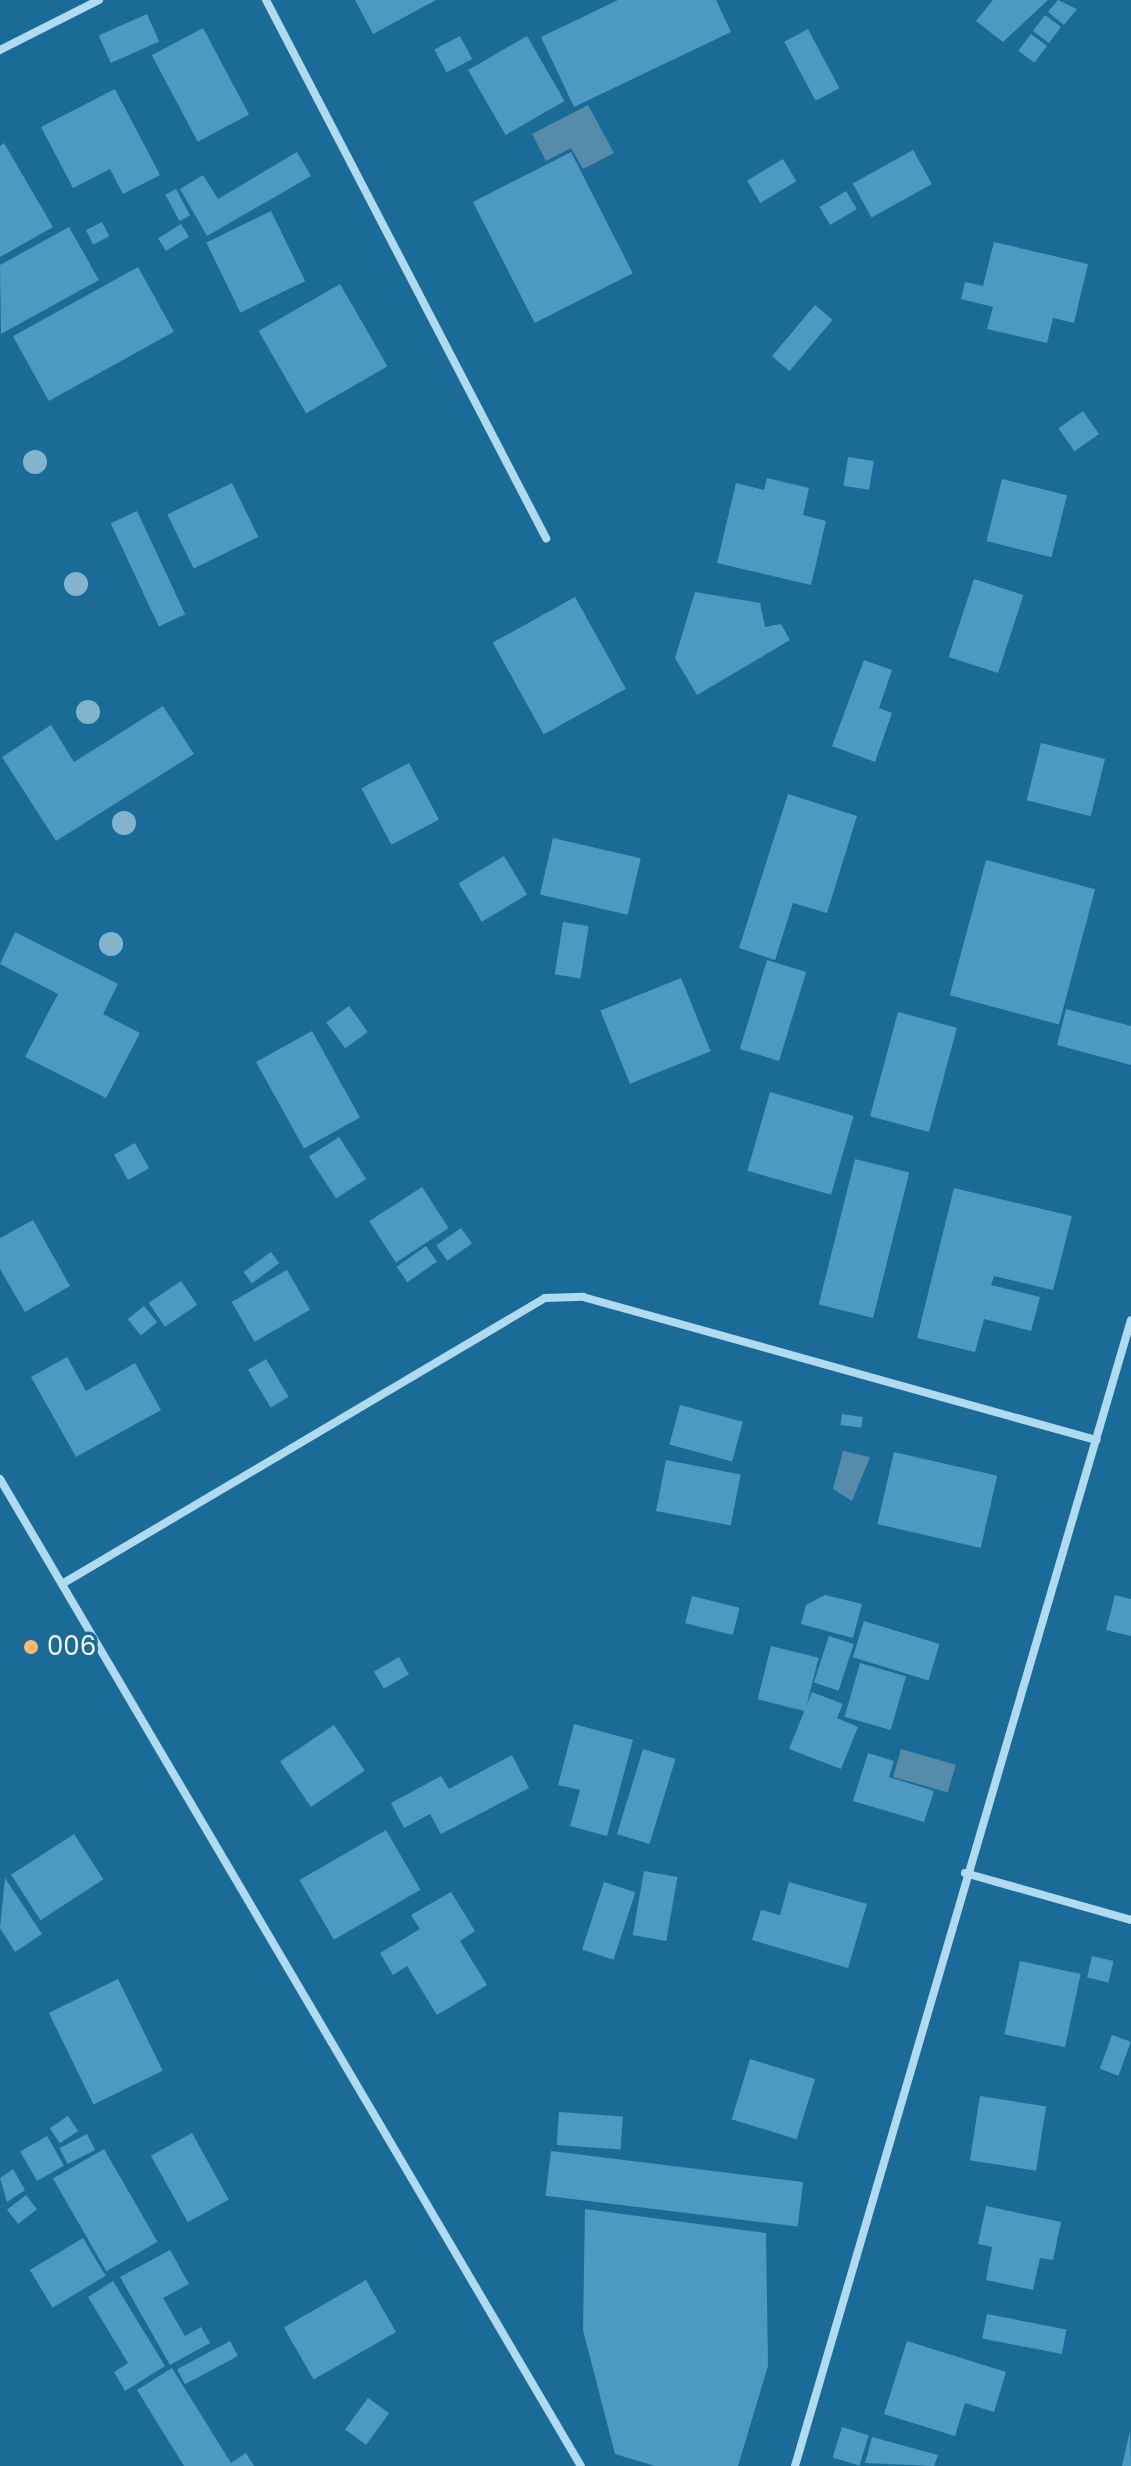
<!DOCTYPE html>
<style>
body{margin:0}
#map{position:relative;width:1131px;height:2466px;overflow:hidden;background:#1b6b98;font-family:Poppins,sans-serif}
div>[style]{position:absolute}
.water>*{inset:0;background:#568ca9;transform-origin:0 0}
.building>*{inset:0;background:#4c99c2;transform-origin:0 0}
.street>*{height:8px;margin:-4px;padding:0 4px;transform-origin:4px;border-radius:4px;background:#afdaf0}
.trees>*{width:24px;height:24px;margin:-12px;border-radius:50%;background:#82b4ce}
.dots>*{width:22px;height:22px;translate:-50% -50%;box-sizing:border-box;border:4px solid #1b6b98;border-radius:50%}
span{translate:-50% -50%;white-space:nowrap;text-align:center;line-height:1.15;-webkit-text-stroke:7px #1b6b98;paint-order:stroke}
.poi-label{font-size:26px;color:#fff}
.left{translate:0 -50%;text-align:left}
</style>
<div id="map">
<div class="water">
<div style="clip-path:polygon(588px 105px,614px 153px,583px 169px,571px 148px,546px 161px,532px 134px)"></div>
<div style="clip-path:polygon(843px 1451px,870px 1457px,852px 1501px,833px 1489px)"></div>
<div style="left:901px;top:1749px;width:57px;height:29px;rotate:16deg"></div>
</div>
<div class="building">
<div style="clip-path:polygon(355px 0,436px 0,373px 34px)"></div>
<div style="clip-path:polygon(618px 0,716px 0,731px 32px,574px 107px,541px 37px)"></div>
<div style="clip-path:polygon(993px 0,1048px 0,1003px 42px,976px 21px)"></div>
<div style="clip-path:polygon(1058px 0,1077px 9px,1064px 25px,1048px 12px)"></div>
<div style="left:147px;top:14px;width:30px;height:53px;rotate:66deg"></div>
<div style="left:1045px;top:15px;width:20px;height:20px;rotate:37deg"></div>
<div style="left:203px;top:28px;width:98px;height:58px;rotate:62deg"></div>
<div style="left:808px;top:29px;width:67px;height:27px;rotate:62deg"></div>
<div style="left:1031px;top:34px;width:20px;height:21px;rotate:37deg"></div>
<div style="left:460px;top:36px;width:26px;height:29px;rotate:62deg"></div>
<div style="left:527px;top:36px;width:75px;height:68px;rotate:60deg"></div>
<div style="clip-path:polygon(115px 89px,160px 175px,123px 194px,110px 169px,73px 188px,41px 127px)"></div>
<div style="clip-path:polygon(4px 143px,53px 227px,0 257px,0 146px)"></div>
<div style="left:913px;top:150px;width:39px;height:69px;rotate:61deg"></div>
<div style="clip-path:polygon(297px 152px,311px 176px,207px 236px,180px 189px,203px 175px,218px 199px)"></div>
<div style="left:571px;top:152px;width:136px;height:110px;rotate:63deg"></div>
<div style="left:783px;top:159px;width:26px;height:42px;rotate:59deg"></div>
<div style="left:176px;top:189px;width:30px;height:12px;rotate:62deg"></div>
<div style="left:846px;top:191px;width:21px;height:31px;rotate:59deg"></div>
<div style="left:271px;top:211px;width:78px;height:72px;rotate:64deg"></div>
<div style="left:102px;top:222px;width:16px;height:18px;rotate:63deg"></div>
<div style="left:181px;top:224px;width:15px;height:27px;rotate:58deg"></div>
<div style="clip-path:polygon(69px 227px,99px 280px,1px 334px,0 265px)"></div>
<div style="clip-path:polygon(994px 242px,1088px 264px,1074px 323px,1053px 318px,1047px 343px,987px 329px,993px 307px,961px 299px,965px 282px,983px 286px)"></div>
<div style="left:138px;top:267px;width:74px;height:143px;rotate:61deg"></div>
<div style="left:340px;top:284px;width:95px;height:94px;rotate:60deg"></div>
<div style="left:815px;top:305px;width:23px;height:67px;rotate:40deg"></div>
<div style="left:1083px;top:411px;width:28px;height:30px;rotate:55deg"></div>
<div style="left:848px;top:457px;width:26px;height:29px;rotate:9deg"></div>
<div style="clip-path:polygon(767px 478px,809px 488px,803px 515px,826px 521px,811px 585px,717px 563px,736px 483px,764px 490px)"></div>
<div style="left:1002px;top:479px;width:67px;height:64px;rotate:14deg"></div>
<div style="left:232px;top:483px;width:60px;height:72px;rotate:64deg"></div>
<div style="left:137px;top:511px;width:114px;height:29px;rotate:65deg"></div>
<div style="left:974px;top:579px;width:52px;height:82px;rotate:18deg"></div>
<div style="clip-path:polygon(695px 592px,760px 603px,765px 627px,781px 624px,790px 640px,697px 695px,675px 658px)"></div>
<div style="left:575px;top:597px;width:105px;height:94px;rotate:61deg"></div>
<div style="clip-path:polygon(864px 660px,892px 670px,879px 708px,892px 713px,875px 762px,832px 746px)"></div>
<div style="clip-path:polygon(163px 706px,194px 754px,56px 841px,2px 757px,51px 725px,74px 762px)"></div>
<div style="left:1041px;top:743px;width:66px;height:59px;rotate:14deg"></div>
<div style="left:409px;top:763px;width:64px;height:54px;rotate:62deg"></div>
<div style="clip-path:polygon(788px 794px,857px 816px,827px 913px,793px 903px,775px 960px,739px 948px)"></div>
<div style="left:553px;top:838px;width:90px;height:58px;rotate:13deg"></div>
<div style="left:504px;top:856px;width:45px;height:53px;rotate:59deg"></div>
<div style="left:986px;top:860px;width:113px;height:140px;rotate:15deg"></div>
<div style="left:563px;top:922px;width:26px;height:53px;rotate:9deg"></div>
<div style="clip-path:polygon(15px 932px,118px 984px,103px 1014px,140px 1033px,106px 1098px,25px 1057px,58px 994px,0 964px)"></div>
<div style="left:767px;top:960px;width:41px;height:93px;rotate:17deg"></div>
<div style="left:681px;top:978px;width:79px;height:87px;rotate:68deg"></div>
<div style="left:349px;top:1006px;width:32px;height:28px;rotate:54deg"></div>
<div style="clip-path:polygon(1066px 1009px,1131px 1026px,1131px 1065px,1057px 1045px)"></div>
<div style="left:898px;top:1012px;width:61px;height:108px;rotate:15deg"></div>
<div style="left:312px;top:1031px;width:99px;height:64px;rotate:61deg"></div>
<div style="left:770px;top:1092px;width:87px;height:82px;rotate:16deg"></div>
<div style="left:339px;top:1137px;width:50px;height:36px;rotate:57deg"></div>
<div style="left:135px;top:1143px;width:29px;height:24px;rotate:61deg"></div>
<div style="left:855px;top:1159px;width:56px;height:150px;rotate:14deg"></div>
<div style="left:422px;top:1187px;width:49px;height:63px;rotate:57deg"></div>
<div style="clip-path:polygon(954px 1188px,1072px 1216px,1053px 1290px,994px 1276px,991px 1285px,1040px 1297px,1031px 1331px,984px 1319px,975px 1352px,917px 1338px)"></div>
<div style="clip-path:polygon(33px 1220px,70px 1286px,25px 1312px,0 1269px,0 1238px)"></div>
<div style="left:461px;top:1228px;width:19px;height:30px;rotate:55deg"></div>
<div style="left:426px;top:1246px;width:19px;height:36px;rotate:55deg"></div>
<div style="left:271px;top:1252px;width:14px;height:34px;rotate:54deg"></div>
<div style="left:287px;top:1270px;width:46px;height:64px;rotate:60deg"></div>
<div style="left:181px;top:1281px;width:29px;height:39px;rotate:56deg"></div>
<div style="left:144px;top:1306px;width:21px;height:21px;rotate:51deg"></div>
<div style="clip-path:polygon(67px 1357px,86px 1391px,135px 1363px,161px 1410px,76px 1457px,31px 1377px)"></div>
<div style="left:266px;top:1359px;width:44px;height:21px;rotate:59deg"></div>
<div style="left:680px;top:1405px;width:65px;height:41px;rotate:15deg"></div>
<div style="left:842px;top:1414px;width:21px;height:11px;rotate:8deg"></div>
<div style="left:894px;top:1452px;width:106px;height:74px;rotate:13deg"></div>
<div style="left:666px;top:1460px;width:76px;height:52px;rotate:11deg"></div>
<div style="clip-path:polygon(825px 1595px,862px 1604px,853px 1638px,801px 1624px,806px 1605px)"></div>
<div style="clip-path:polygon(1115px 1595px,1131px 1599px,1131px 1636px,1106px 1630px)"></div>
<div style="left:692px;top:1596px;width:49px;height:28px;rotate:14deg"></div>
<div style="left:864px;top:1621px;width:79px;height:38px;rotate:17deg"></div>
<div style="left:829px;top:1636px;width:26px;height:49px;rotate:18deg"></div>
<div style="left:771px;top:1646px;width:49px;height:55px;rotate:14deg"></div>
<div style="left:399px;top:1657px;width:20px;height:29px;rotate:60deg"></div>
<div style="left:860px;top:1663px;width:48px;height:56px;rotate:16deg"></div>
<div style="clip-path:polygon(812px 1692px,843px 1704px,837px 1718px,858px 1727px,841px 1769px,789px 1749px)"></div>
<div style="clip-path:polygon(574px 1724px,633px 1740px,607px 1836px,570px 1826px,580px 1790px,558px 1785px)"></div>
<div style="left:334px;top:1725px;width:55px;height:65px;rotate:56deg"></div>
<div style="left:643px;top:1749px;width:34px;height:89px;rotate:17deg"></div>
<div style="clip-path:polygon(868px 1753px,894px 1761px,889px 1777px,934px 1791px,924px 1822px,853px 1801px)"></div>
<div style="clip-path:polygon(512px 1755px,529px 1788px,441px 1834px,430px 1814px,404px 1828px,391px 1803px,441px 1776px,449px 1789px)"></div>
<div style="left:386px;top:1830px;width:69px;height:100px;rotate:60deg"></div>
<div style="left:74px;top:1834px;width:54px;height:75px;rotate:57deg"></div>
<div style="left:644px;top:1871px;width:34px;height:65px;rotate:10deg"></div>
<div style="clip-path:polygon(5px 1878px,42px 1934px,15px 1952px,0 1928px)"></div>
<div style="left:604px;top:1882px;width:33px;height:71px;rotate:18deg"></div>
<div style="clip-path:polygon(789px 1882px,867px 1904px,848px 1968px,752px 1940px,761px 1910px,780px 1915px)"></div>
<div style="clip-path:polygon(451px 1892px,475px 1931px,460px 1941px,487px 1985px,437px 2015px,407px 1966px,393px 1975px,380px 1953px,420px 1929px,411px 1915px)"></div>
<div style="left:1092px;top:1956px;width:22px;height:22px;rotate:13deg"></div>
<div style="left:1020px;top:1961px;width:62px;height:75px;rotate:12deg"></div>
<div style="left:118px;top:1979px;width:102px;height:77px;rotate:64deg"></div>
<div style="left:1112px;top:2035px;width:20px;height:36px;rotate:20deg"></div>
<div style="left:750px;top:2059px;width:68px;height:63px;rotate:17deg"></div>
<div style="left:980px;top:2096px;width:67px;height:65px;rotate:9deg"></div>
<div style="left:559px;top:2112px;width:64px;height:33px;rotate:4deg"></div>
<div style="left:68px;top:2116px;width:18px;height:22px;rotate:56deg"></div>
<div style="left:192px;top:2133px;width:76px;height:47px;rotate:61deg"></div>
<div style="left:87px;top:2134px;width:18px;height:31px;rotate:63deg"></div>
<div style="left:47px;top:2136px;width:34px;height:31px;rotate:60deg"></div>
<div style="left:104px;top:2149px;width:107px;height:59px;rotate:60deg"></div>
<div style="left:551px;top:2151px;width:254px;height:45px;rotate:7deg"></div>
<div style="clip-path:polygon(13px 2169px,25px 2190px,7px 2202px,0 2178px)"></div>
<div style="left:26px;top:2195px;width:18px;height:24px;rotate:52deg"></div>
<div style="clip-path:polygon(986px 2206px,1061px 2222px,1053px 2260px,1040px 2258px,1033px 2290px,986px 2280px,992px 2247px,978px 2244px)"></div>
<div style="clip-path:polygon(585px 2209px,766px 2233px,768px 2366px,738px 2466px,655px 2466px,615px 2454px,583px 2330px)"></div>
<div style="left:83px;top:2238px;width:44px;height:62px;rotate:59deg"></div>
<div style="clip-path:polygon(170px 2250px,189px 2284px,163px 2298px,185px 2336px,201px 2327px,210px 2343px,170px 2365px,120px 2277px)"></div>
<div style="left:366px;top:2280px;width:60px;height:95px;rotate:60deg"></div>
<div style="clip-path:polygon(113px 2281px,165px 2366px,125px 2391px,114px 2372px,128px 2363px,88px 2297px)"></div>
<div style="left:987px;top:2314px;width:81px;height:25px;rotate:11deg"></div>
<div style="left:230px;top:2341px;width:17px;height:60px;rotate:62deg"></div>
<div style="clip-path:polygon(907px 2341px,1006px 2372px,994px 2412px,965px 2403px,955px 2436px,884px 2414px)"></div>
<div style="clip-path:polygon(172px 2368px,231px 2463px,246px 2453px,254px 2466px,184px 2466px,137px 2390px)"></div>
<div style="left:368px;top:2398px;width:26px;height:39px;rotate:36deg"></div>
<div style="left:842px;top:2427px;width:28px;height:32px;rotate:17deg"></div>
<div style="clip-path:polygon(1130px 2431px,1131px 2466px,1122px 2466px)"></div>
<div style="clip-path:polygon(872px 2437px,938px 2455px,934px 2466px,865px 2463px)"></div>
</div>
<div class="street">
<div style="left:266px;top:0;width:607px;rotate:62.51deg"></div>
<div style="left:0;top:50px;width:111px;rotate:-26.8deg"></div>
<div style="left:0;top:1479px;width:1145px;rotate:59.52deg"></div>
<div style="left:62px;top:1584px;width:561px;rotate:-30.63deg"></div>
<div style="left:545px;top:1298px;width:38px;rotate:-2deg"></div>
<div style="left:583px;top:1297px;width:533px;rotate:15.58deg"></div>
<div style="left:965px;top:1873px;width:173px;rotate:15.8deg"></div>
<div style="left:795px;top:2466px;width:1194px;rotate:-73.66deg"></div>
</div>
<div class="trees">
<div style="left:35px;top:462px"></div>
<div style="left:76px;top:584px"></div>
<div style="left:88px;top:712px"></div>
<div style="left:124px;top:823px"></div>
<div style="left:111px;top:944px"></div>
</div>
<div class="dots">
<div style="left:31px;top:1647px;background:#ffb86f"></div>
</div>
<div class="poi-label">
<span class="left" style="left:47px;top:1647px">006</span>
</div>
</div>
